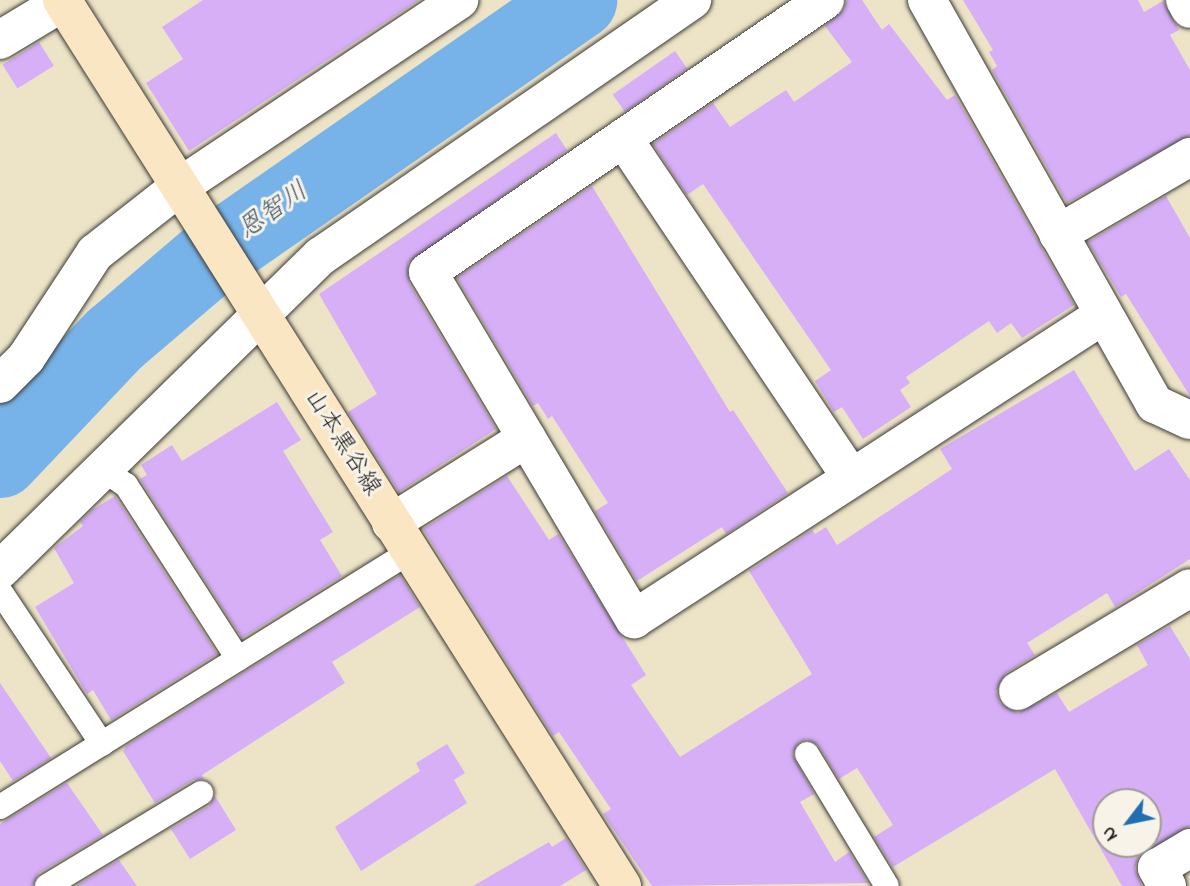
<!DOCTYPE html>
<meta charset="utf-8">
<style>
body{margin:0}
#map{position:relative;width:1190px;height:886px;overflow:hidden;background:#ede4c7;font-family:"Indie Flower","Klee One",sans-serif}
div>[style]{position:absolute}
.river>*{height:77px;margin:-38.5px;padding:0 38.5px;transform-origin:38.5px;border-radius:38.5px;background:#77b3e9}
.building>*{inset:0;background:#d6aff7;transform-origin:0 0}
.roads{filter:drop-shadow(0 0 2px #3b3a36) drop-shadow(0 0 2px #3b3a36)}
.service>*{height:24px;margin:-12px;padding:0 12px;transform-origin:12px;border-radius:12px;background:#fff}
.minor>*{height:38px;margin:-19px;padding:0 19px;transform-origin:19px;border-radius:19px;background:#fff}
.secondary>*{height:38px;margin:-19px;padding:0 19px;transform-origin:19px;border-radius:19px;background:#fbe6c4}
span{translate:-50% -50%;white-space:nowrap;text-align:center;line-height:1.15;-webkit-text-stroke:6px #f7f3e8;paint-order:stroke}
.street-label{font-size:24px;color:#1c1c1c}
.water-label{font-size:26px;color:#40586e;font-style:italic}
.north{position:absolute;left:1092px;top:788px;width:70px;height:70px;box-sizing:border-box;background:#f7f3e8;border:2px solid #9f9d96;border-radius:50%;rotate:238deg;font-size:19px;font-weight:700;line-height:28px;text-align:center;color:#1c1c1c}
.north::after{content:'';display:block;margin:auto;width:24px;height:32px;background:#1f6fb2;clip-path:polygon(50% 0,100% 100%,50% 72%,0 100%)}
</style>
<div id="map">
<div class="river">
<div style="left:0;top:459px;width:167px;rotate:-46.5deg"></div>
<div style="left:115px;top:338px;width:134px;rotate:-40.5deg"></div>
<div style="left:217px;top:251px;width:440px;rotate:-34.8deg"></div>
</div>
<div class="building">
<div style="clip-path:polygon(203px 0,419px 0,189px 151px,146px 83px,183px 59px,162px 27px)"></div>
<div style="clip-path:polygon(847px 0,862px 0,882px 30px,889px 24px,947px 100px,955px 95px,1074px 305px,1022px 338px,1011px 323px,997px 333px,989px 321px,906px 377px,910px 383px,900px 390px,911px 407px,863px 439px,842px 407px,834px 412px,815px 381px,831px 370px,703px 184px,687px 195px,653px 144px,713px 103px,730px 127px,786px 90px,794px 102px,852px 62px,825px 26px,844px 10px)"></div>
<div style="clip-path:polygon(963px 0,1138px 0,1144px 12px,1163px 1px,1179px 30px,1170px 35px,1190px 70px,1190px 135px,1067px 203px,992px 70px,997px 66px,989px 52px,993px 50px)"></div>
<div style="left:39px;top:42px;width:28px;height:43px;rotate:58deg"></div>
<div style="left:675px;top:51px;width:21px;height:76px;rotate:55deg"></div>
<div style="clip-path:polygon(556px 133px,567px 150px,408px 263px,409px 283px,496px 429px,399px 492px,348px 412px,377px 394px,319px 294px)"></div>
<div style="clip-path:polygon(592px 186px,730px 412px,733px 410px,788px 493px,726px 534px,722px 527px,637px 581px,595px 511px,608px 503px,552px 416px,548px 419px,538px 403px,533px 406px,457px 278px)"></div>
<div style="clip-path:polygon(1166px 196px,1190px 238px,1190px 396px,1126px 294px,1121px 297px,1088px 242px)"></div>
<div style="clip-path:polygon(evenodd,1074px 370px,1135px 471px,1169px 449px,1190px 480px,1190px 559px,1115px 607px,1107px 593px,1027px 643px,1035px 655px,1006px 673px,996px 692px,1000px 703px,1018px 713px,1057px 693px,1069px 712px,1148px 665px,1137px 645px,1170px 626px,1190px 659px,1190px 826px,1138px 857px,1135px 869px,1142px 886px,1122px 886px,1055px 769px,893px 867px,874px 837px,893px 825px,857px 768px,839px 779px,819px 746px,807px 739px,799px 742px,792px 754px,814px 794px,800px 802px,835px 862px,849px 852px,868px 883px,652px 886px,603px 814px,611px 809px,559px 732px,553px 736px,423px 529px,507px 476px,549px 540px,558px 534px,646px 675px,631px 685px,680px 757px,812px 674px,749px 571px,812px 530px,815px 534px,826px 527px,837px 545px,952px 469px,940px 449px,1074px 370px,1106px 802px,1148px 802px,1148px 844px,1106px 844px,1106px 802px)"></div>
<div style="clip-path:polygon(277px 402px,301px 440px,283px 451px,333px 532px,320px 540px,342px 576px,242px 638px,140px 479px,147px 475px,141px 465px,172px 445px,182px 461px)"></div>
<div style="clip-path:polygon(115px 496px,217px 654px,111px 720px,93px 690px,87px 694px,35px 607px,74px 583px,54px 548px,83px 526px,80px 522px,92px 510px)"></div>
<div style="clip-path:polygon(400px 575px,420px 607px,332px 662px,345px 683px,202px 775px,204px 779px,193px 780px,155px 803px,123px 751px,126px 746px)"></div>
<div style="clip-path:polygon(0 683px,51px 758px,13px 781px,0 761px)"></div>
<div style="clip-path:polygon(447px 744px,465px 773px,454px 780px,467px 803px,361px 871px,335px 827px,420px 771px,416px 763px)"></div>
<div style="clip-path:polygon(67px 783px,103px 835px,39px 873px,32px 886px,0 886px,0 824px)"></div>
<div style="clip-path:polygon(215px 796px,236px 830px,190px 859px,171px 829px,209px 806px)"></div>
<div style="clip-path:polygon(566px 838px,586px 870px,560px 886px,473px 886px,549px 842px,552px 847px)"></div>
<div style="clip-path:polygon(119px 860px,137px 886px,76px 886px)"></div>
</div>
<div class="roads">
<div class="service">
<div style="left:102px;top:469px;width:29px;rotate:34deg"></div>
<div style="left:126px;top:485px;width:207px;rotate:57.2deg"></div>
<div style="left:0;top:591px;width:184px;rotate:56.3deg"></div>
<div style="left:807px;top:754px;width:154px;rotate:58.8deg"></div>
<div style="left:0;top:807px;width:482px;rotate:-31.9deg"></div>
<div style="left:47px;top:886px;width:180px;rotate:-31.1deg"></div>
</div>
<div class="minor">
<div style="left:825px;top:0;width:481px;rotate:145.6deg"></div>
<div style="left:428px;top:272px;width:404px;rotate:59.3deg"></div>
<div style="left:634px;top:619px;width:558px;rotate:-32.92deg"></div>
<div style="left:927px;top:0;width:464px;rotate:60.6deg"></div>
<div style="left:1155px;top:404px;width:38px;rotate:25deg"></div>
<div style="left:1185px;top:0;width:10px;rotate:61deg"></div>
<div style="left:0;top:40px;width:74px;rotate:-31.1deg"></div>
<div style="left:623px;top:138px;width:407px;rotate:56.1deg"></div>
<div style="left:1058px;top:234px;width:153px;rotate:-30.3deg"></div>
<div style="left:0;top:384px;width:37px;rotate:-45deg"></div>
<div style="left:26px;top:358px;width:126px;rotate:-56.7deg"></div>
<div style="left:95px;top:253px;width:107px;rotate:-38.2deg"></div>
<div style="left:179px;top:187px;width:337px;rotate:-33.7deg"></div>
<div style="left:391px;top:523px;width:160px;rotate:-32deg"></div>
<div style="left:0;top:570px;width:449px;rotate:-44.4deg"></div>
<div style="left:321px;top:256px;width:451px;rotate:-34.6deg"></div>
<div style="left:1018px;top:691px;width:200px;rotate:-30.9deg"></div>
<div style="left:1167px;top:886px;width:21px;rotate:-119deg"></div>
<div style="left:1157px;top:868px;width:39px;rotate:-31deg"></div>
</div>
<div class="secondary">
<div style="left:62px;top:0;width:1048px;rotate:57.7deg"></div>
</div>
</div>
<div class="street-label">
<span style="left:342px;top:443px;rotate:58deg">山本黒谷線</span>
</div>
<div class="water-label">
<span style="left:274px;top:212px;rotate:-35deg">恩智川</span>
</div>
<div class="north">N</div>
</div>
